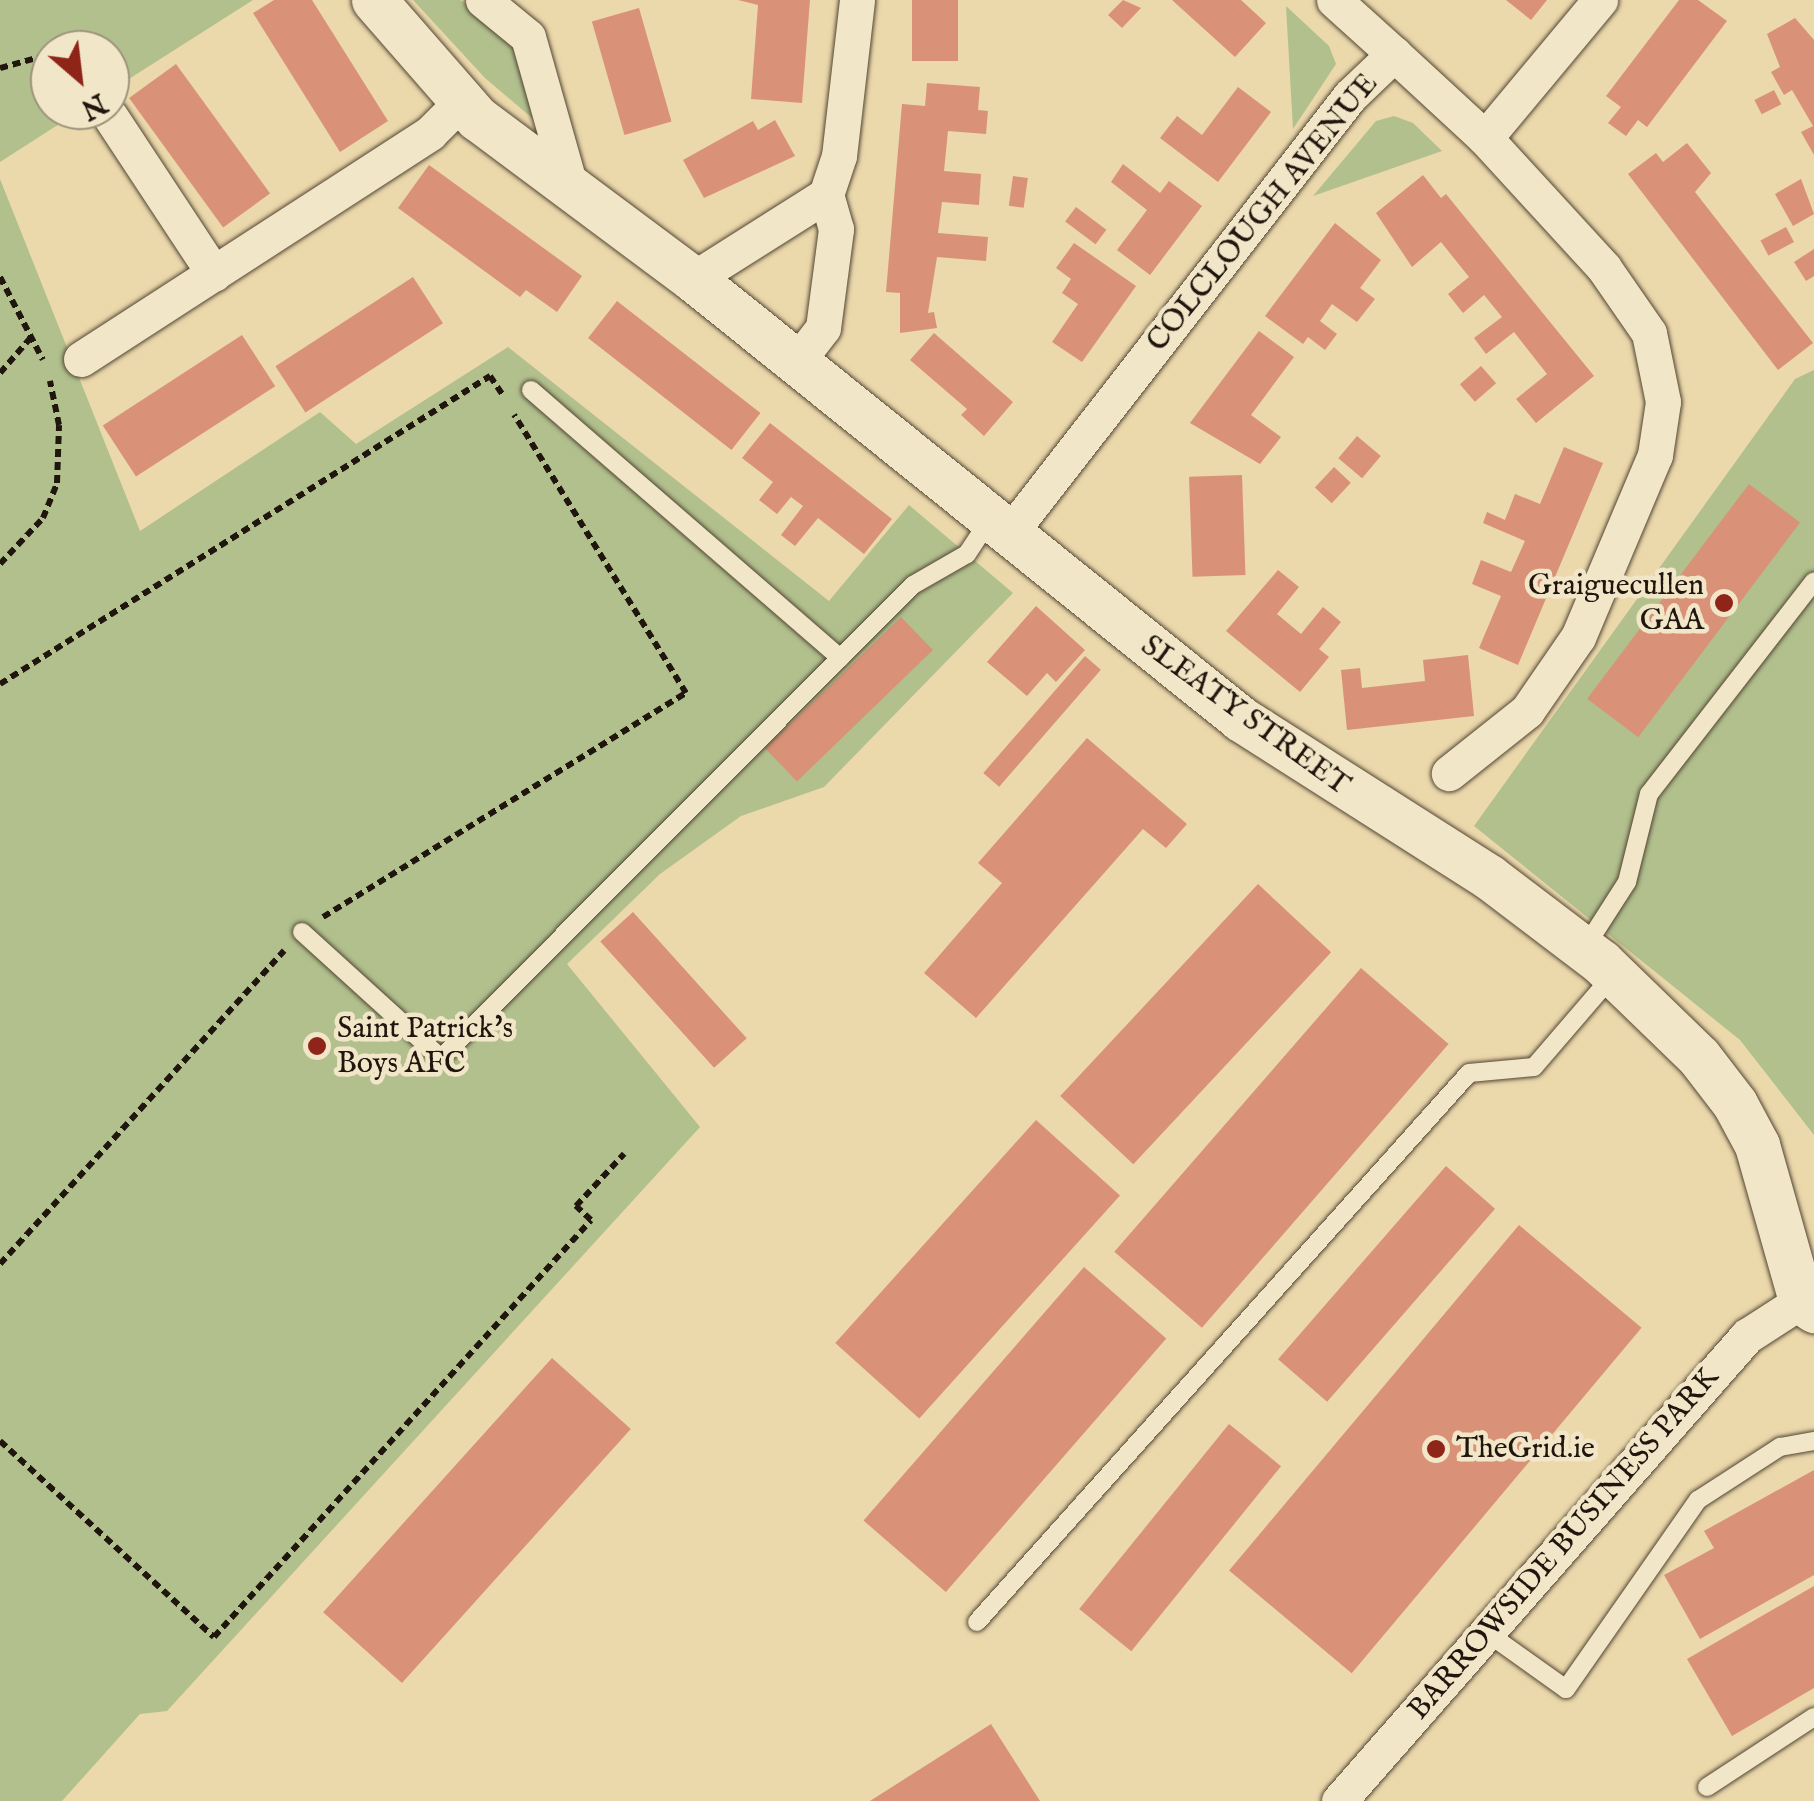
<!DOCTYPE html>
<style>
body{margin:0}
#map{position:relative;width:1814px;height:1801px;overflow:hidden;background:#ebd8ab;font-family:"IM FELL English",serif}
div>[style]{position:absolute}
.green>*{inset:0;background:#b1c08d}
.building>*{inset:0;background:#d99277;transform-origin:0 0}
.path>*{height:6px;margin-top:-3px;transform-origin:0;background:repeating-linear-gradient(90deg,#20160e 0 8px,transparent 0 13px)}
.roads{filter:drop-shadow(0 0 2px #534635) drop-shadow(0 0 2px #534635)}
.service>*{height:18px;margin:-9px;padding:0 9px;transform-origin:9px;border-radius:9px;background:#f2e6c8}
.minor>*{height:35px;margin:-17.5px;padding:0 17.5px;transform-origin:17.5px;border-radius:17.5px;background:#f2e6c8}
.tertiary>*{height:45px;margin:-22.5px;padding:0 22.5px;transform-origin:22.5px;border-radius:22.5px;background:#f2e6c8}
.dots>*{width:28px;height:28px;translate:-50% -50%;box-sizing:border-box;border:5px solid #f2e6c8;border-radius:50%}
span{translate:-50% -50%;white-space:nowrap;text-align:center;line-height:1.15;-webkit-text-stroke:9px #f2e6c8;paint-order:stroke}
.street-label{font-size:30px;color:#20160e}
.poi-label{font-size:30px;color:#20160e}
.right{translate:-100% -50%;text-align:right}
.left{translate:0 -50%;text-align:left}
.north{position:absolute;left:30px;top:30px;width:100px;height:100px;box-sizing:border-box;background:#f2e6c8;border:2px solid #9e937e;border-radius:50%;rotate:152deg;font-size:28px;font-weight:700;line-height:40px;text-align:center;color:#20160e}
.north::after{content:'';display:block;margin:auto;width:35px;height:45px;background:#8f2418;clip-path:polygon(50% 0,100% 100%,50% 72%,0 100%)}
</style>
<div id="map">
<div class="green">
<div style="clip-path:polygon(0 0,253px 0,110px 91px,110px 50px,50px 50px,50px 110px,81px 110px,0 162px)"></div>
<div style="clip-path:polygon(413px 0,460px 0,499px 25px,516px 47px,545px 129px,485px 78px)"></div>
<div style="clip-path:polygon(1286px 6px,1329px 46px,1336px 64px,1293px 129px)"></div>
<div style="clip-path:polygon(1394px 116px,1413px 123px,1442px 151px,1313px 196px,1376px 121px)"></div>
<div style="clip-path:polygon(0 179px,140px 531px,320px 412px,356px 444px,508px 347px,829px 601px,909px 505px,1013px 593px,824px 787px,741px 816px,660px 874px,567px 964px,700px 1127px,167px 1711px,140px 1714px,62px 1801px,0 1801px)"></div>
<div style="clip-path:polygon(1814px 370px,1814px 1135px,1740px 1040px,1474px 826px,1795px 379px)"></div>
</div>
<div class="building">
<div style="clip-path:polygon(274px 0,312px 0,388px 121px,340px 152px,253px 13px)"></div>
<div style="clip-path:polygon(738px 0,810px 0,802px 103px,751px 99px,758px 5px)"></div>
<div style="left:912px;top:0;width:46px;height:61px"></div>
<div style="clip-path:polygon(1123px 0,1141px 8px,1122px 28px,1108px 15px)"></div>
<div style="clip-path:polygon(1172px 0,1241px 0,1266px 23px,1235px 57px)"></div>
<div style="clip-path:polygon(1506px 0,1547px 0,1531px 20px)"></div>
<div style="clip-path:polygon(1679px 0,1698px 0,1727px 21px,1647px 127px,1638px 120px,1626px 136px,1608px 123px,1621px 107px,1606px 96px)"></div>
<div style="left:639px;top:8px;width:118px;height:49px;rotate:74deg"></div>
<div style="clip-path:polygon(1795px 18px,1814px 40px,1814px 155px,1801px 132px,1813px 126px,1792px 90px,1784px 95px,1771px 72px,1780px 67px,1767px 34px)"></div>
<div style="left:176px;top:64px;width:160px;height:58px;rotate:54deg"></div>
<div style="clip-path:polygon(927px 83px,980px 87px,978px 110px,988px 111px,986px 134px,948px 131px,944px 171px,981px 174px,979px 205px,942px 202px,938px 233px,988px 237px,986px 261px,937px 257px,928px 313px,934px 312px,937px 328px,900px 333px,900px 293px,886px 292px,902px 104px,925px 106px)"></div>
<div style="clip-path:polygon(1238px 87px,1271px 112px,1218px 182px,1160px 138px,1177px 116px,1202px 135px)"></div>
<div style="left:1774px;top:90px;width:16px;height:22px;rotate:63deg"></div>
<div style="clip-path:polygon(775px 120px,795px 156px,704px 198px,683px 160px,753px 121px,758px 130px)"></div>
<div style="clip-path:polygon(1687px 143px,1711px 173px,1695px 192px,1813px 343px,1778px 370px,1628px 174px,1656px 153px,1663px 162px)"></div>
<div style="clip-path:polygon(1123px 164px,1160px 193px,1169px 181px,1202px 206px,1150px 275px,1117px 250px,1147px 210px,1111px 182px)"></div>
<div style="clip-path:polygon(429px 165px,582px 276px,557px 312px,526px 290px,520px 297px,398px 208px)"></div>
<div style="clip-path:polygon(1423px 175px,1441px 198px,1446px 194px,1594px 376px,1536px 423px,1516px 399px,1547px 374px,1514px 332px,1486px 354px,1474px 338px,1502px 317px,1484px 295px,1463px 313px,1448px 294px,1469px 277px,1441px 242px,1412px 267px,1376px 213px)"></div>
<div style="left:1013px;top:176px;width:15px;height:30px;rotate:8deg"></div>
<div style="clip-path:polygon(1801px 179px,1814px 214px,1793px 226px,1775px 194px)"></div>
<div style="left:1076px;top:207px;width:38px;height:18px;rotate:37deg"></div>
<div style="clip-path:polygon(1335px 223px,1381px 260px,1360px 288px,1375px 299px,1357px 322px,1332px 304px,1320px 321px,1337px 334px,1325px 350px,1308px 337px,1303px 344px,1265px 316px)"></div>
<div style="left:1786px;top:227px;width:17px;height:29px;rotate:62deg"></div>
<div style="clip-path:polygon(1074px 243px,1136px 286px,1082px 362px,1052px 342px,1078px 304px,1062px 293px,1071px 279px,1056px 268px)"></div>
<div style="clip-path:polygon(1814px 249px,1814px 276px,1806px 281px,1794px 262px)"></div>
<div style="left:413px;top:277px;width:55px;height:164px;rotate:57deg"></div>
<div style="left:617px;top:301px;width:182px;height:47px;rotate:38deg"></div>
<div style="clip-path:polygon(1259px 331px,1294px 357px,1251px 415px,1281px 437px,1260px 464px,1190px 423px)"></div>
<div style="clip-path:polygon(934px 333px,1013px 402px,984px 436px,961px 415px,967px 409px,910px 360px)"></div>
<div style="left:242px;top:335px;width:61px;height:166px;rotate:57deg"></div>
<div style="left:1481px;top:366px;width:23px;height:28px;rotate:49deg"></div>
<div style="clip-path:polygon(770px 423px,892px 519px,864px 554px,818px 518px,795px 546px,781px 535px,803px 506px,791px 497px,777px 514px,759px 500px,773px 482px,742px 458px)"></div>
<div style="left:1357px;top:436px;width:31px;height:29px;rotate:40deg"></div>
<div style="clip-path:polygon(1564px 447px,1603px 463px,1518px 665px,1479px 648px,1501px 596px,1472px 584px,1481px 560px,1511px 572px,1525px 541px,1483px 523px,1487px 512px,1505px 520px,1515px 494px,1540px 504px)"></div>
<div style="left:1334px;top:467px;width:23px;height:28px;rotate:43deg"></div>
<div style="left:1242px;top:475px;width:100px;height:53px;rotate:88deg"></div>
<div style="left:1749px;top:484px;width:64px;height:269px;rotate:37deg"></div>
<div style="clip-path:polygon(1278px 570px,1299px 587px,1277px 614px,1301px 634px,1323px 607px,1341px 622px,1319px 649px,1329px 657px,1300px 692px,1226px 631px)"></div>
<div style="clip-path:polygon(1036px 606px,1085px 650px,1056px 682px,1047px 673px,1027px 696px,987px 662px)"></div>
<div style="left:901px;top:617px;width:46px;height:189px;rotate:46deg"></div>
<div style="clip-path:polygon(1468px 655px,1474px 716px,1347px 730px,1341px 670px,1360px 668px,1362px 688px,1425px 681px,1423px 660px)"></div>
<div style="left:1085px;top:656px;width:21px;height:155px;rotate:41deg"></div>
<div style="clip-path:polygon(1087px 738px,1187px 824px,1166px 848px,1143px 829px,976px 1018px,924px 973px,1002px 883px,978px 863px)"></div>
<div style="left:1258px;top:884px;width:100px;height:290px;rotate:43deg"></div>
<div style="left:633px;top:912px;width:170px;height:44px;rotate:48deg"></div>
<div style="left:1361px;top:968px;width:116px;height:376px;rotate:41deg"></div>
<div style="left:1036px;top:1120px;width:113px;height:300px;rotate:42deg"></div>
<div style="left:1446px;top:1166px;width:65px;height:256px;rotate:41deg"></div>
<div style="left:1519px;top:1225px;width:160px;height:451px;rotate:40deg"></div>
<div style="left:1084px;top:1267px;width:109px;height:336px;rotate:41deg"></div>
<div style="left:552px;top:1358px;width:106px;height:342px;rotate:42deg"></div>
<div style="left:1229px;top:1424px;width:67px;height:238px;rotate:39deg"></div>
<div style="clip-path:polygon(1814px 1470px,1814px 1575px,1700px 1639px,1664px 1575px,1714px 1548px,1704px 1531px)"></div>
<div style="clip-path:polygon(1814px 1586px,1814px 1688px,1732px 1736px,1687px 1659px)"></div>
<div style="clip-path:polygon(991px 1724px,1040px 1801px,870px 1801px)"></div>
</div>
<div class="path">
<div style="left:0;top:68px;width:41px;rotate:-15.4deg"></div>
<div style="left:0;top:277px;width:93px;rotate:62.6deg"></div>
<div style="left:0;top:373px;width:50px;rotate:-49deg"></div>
<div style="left:0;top:564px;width:63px;rotate:-46.9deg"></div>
<div style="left:43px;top:518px;width:38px;rotate:-68deg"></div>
<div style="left:57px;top:483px;width:58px;rotate:-88deg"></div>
<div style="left:59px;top:425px;width:45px;rotate:-101.6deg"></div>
<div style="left:0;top:684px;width:579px;rotate:-32.15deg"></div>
<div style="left:490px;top:376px;width:23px;rotate:56deg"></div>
<div style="left:323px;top:917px;width:427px;rotate:-31.7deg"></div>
<div style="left:686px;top:693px;width:327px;rotate:-121.7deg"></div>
<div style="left:0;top:1264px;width:423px;rotate:-47.8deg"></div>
<div style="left:0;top:1441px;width:290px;rotate:42.5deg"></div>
<div style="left:214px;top:1637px;width:562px;rotate:-47.88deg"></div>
<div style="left:591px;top:1220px;width:21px;rotate:-137deg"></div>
<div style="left:576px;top:1206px;width:71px;rotate:-47.3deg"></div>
</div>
<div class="roads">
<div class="service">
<div style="left:531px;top:390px;width:409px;rotate:40.9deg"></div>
<div style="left:302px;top:932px;width:188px;rotate:42.2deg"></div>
<div style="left:441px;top:1058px;width:668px;rotate:-45.06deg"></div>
<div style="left:913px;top:585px;width:62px;rotate:-29.9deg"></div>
<div style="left:967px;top:554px;width:42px;rotate:-56.7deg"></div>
<div style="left:1584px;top:949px;width:80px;rotate:-57.3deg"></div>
<div style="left:1627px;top:882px;width:91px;rotate:-76deg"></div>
<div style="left:1649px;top:794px;width:269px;rotate:-52.2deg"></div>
<div style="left:977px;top:1622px;width:737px;rotate:-48.13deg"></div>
<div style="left:1469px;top:1073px;width:65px;rotate:-5.3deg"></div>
<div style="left:1534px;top:1067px;width:123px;rotate:-49.3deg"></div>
<div style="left:1486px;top:1632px;width:98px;rotate:35.5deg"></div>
<div style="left:1566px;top:1689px;width:231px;rotate:-55.1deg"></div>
<div style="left:1698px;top:1500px;width:98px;rotate:-32.9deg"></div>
<div style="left:1780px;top:1447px;width:35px;rotate:-10deg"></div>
<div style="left:1707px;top:1787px;width:128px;rotate:-33.2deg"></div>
</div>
<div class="minor">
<div style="left:483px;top:0;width:58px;rotate:39.4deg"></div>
<div style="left:528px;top:37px;width:161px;rotate:74.2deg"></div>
<div style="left:1334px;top:0;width:81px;rotate:42deg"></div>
<div style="left:110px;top:116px;width:189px;rotate:56.6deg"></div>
<div style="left:1485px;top:138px;width:180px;rotate:-50.2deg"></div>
<div style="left:693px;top:279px;width:157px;rotate:-32.3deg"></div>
<div style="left:826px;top:195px;width:41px;rotate:-71.6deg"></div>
<div style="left:839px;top:156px;width:157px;rotate:-83.4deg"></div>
<div style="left:81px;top:359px;width:416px;rotate:-32.9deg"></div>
<div style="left:430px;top:133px;width:45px;rotate:-45deg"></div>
<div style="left:796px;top:363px;width:44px;rotate:-52.4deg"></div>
<div style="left:823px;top:328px;width:100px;rotate:-82.5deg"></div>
<div style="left:836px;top:229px;width:35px;rotate:-106deg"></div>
<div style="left:1009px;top:534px;width:555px;rotate:-52.1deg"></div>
<div style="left:1350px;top:96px;width:61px;rotate:-43.7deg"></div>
<div style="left:1394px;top:54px;width:124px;rotate:42.7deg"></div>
<div style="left:1485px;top:138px;width:176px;rotate:47.5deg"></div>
<div style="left:1604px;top:268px;width:79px;rotate:55.3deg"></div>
<div style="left:1649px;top:333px;width:70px;rotate:78.5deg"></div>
<div style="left:1663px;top:402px;width:54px;rotate:98.6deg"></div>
<div style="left:1655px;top:455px;width:198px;rotate:112.9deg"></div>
<div style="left:1578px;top:637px;width:90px;rotate:124.6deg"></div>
<div style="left:1527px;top:711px;width:100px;rotate:141.5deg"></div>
<div style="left:1339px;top:1801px;width:619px;rotate:-48.74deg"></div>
<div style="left:1747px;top:1336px;width:64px;rotate:-32.9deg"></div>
</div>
<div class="tertiary">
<div style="left:374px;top:0;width:157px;rotate:48.9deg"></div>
<div style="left:477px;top:118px;width:269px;rotate:36.7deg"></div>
<div style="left:693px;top:279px;width:703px;rotate:38.76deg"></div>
<div style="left:1241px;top:719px;width:294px;rotate:32.5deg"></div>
<div style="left:1489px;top:877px;width:141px;rotate:37.2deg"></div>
<div style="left:1601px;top:962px;width:136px;rotate:44.1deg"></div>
<div style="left:1699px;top:1057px;width:59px;rotate:52.5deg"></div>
<div style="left:1735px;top:1104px;width:47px;rotate:61.8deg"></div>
<div style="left:1757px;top:1145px;width:162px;rotate:74.2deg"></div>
<div style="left:1801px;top:1301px;width:16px;rotate:35deg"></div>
</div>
</div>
<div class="dots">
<div style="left:1724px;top:603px;background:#8f2418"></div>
<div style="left:317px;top:1046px;background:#8f2418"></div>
<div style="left:1436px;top:1449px;background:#8f2418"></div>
</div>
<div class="street-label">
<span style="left:1263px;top:213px;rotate:-51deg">COLCLOUGH AVENUE</span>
<span style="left:1245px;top:716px;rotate:36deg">SLEATY STREET</span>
<span style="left:1564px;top:1544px;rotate:-49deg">BARROWSIDE BUSINESS PARK</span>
</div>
<div class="poi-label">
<span class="right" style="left:1704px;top:603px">Graiguecullen<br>GAA</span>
<span class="left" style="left:337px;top:1046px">Saint Patrick's<br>Boys AFC</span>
<span class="left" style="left:1456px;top:1449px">TheGrid.ie</span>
</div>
<div class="north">N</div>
</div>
